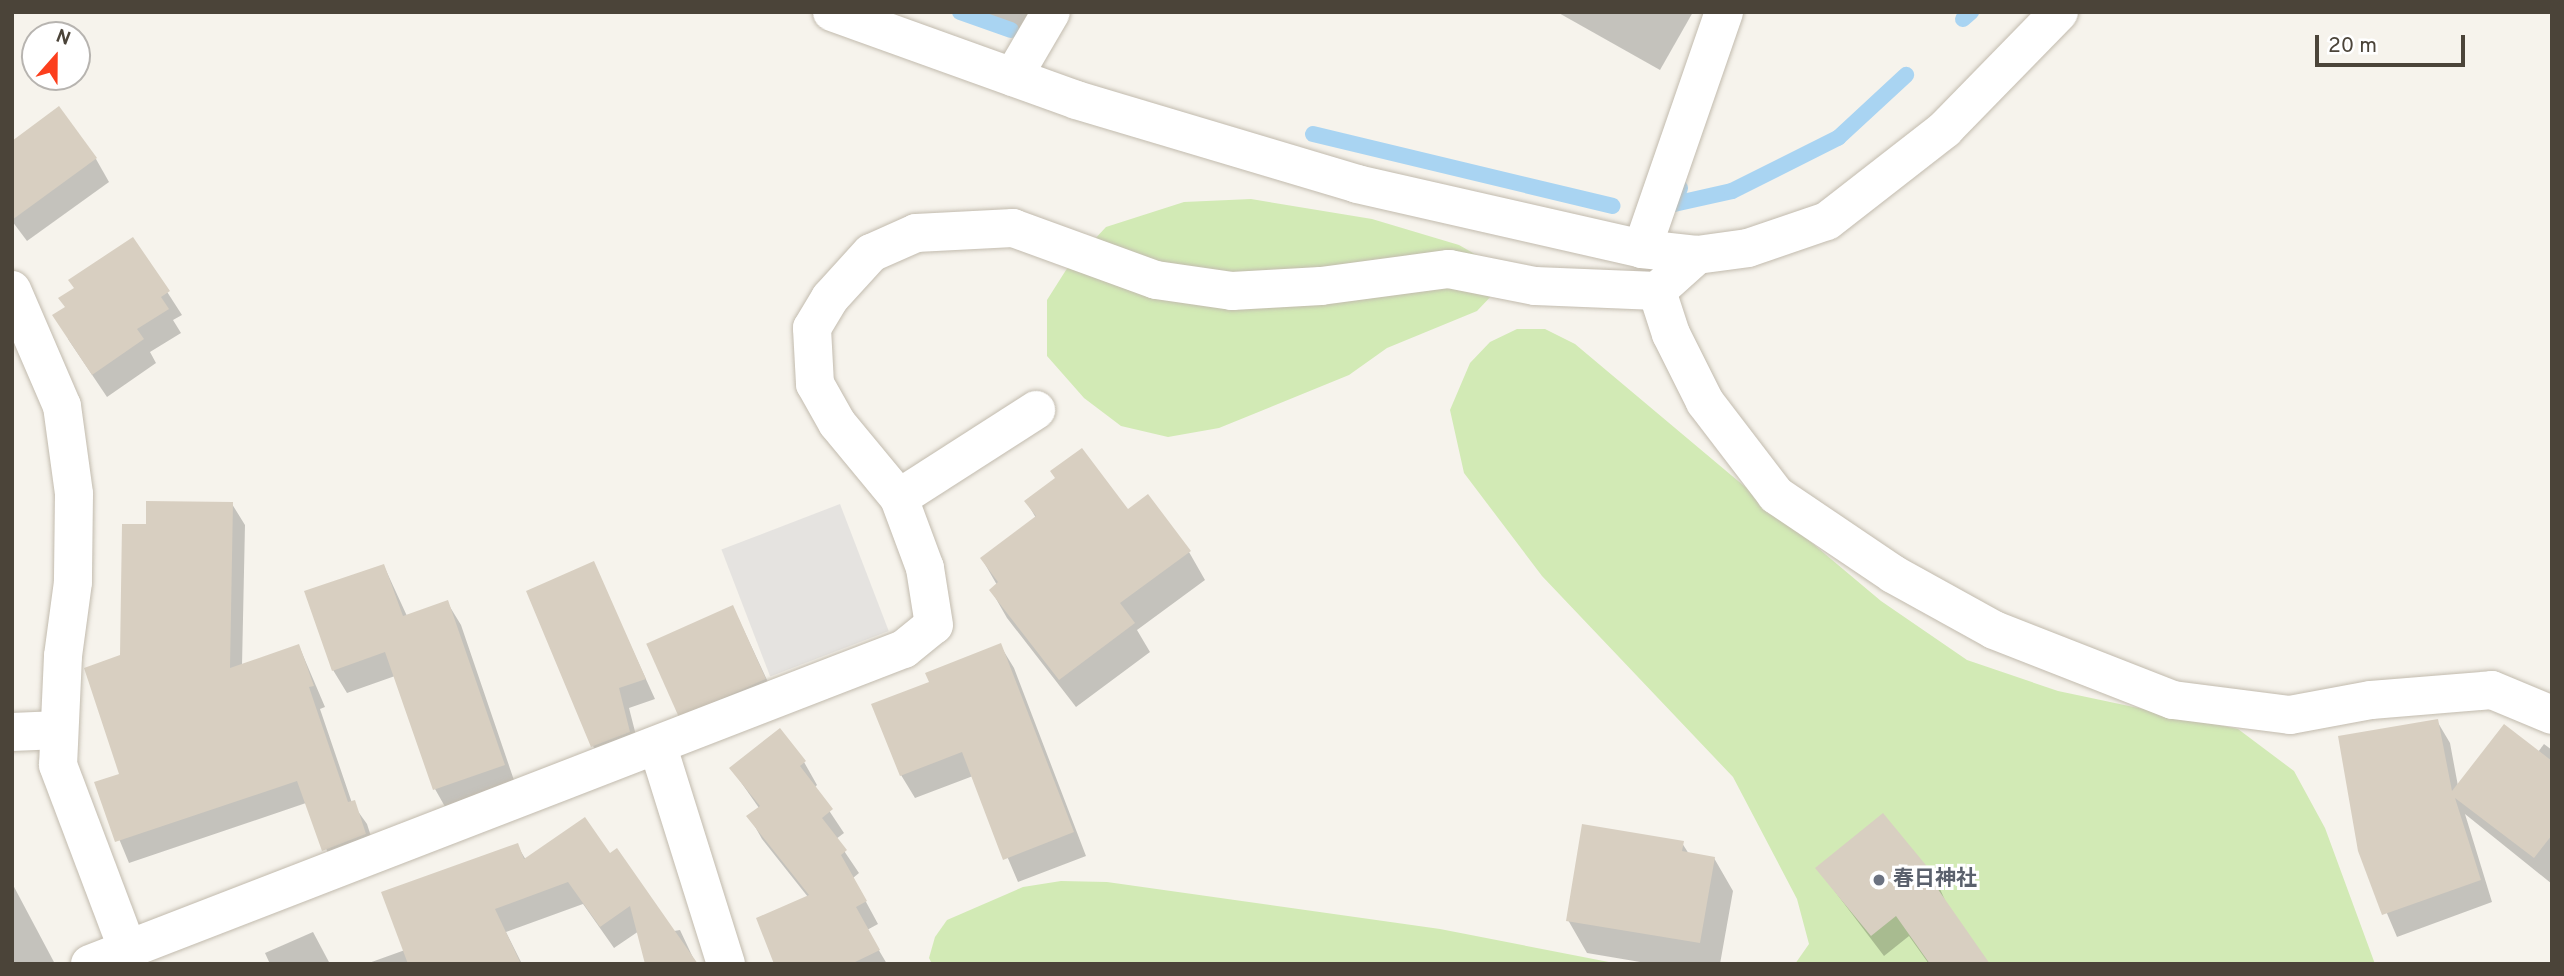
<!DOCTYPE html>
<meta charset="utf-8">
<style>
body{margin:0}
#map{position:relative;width:2564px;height:976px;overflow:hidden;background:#f6f3ec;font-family:Overpass,"Noto Sans JP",sans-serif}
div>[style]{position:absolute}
.green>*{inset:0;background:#d2eab5}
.parking>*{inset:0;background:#e5e3e0;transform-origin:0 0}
.shadow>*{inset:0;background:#0003;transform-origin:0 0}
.stream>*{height:16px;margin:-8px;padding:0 8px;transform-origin:8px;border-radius:8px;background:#a9d4f2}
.building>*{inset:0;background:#d8cfc1;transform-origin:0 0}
.roads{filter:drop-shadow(0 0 2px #c2bbae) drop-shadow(0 0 2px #c2bbae)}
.street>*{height:38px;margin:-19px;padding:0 19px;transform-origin:19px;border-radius:19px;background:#fff}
.dots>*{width:19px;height:19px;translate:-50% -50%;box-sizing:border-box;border:4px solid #fff;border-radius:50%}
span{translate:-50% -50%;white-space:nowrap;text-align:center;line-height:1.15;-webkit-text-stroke:6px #fff;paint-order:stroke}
.worship-label{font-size:21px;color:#5b616d;font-weight:700}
.left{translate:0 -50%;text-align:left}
.frame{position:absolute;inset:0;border:14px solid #4b4439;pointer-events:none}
.north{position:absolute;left:21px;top:21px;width:70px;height:70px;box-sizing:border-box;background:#fff;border:2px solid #b7b4b0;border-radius:50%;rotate:21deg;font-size:19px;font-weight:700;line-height:28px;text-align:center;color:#4b4439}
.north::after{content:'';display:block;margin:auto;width:24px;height:32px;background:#fc3f1d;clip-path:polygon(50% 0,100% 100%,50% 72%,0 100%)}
.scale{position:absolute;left:2315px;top:35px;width:150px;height:32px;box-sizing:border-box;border:4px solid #4b4439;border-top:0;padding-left:9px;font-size:21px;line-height:24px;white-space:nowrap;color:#4b4439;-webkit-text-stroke:5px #fff;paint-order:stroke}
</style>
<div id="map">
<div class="green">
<div style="clip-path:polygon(1251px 199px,1372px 219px,1459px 245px,1494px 265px,1495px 292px,1477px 311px,1387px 348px,1349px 375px,1219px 428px,1168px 437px,1121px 426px,1084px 398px,1047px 356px,1047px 300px,1066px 270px,1106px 227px,1184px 202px)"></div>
<div style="clip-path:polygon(1517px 329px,1545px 329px,1575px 344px,1881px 601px,1967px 660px,2058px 691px,2238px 729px,2294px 771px,2325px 828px,2375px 964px,1795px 964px,1809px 944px,1797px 899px,1733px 777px,1542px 576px,1464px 473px,1450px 410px,1470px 363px,1490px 342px)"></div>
<div style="clip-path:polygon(1061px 881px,1107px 882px,1440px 929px,1619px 964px,932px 964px,929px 958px,935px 937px,947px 920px,1023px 887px)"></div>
</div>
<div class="parking">
<div style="left:840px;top:504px;width:136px;height:127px;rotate:69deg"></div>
</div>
<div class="shadow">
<div style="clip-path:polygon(977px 12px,1050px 12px,1032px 44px)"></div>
<div style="clip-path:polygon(1557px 12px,1693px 12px,1660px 70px)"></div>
<div style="clip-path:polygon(12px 143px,96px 159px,109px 182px,27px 241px,12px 221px)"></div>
<div style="clip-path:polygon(133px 239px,182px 315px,173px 320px,181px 333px,150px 352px,156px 363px,107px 397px,68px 339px,66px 309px,75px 289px)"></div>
<div style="clip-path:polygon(1026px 501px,1128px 511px,1189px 552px,1205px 580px,1137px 630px,1150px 652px,1076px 707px,1007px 618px,991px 590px,997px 585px,982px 559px,1036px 518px)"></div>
<div style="clip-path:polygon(232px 504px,245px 525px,242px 666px,299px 646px,325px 707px,320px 709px,352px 803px,367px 824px,377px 855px,336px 871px,306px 803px,129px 863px,96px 783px,121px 775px,122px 656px,148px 526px)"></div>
<div style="clip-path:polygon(593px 563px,655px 699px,629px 708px,640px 751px,604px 765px,593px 746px)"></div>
<div style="clip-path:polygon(384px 566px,407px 616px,447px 602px,461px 625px,517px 789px,448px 812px,435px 789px,395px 676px,347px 693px,333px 670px)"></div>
<div style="left:733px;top:607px;width:101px;height:93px;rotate:65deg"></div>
<div style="clip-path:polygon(1000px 645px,1014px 668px,1086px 856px,1018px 882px,973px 776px,915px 798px,901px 775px,931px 683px)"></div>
<div style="clip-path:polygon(2437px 721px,2450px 743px,2458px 786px,2538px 752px,2544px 744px,2552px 750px,2552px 884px,2465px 814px,2492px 902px,2397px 937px,2360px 850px)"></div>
<div style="clip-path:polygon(804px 762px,817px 785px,814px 788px,844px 833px,836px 839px,859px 873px,853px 878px,878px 924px,867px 930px,887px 964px,776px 964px,808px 897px,762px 839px,749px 816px,759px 808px,731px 768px)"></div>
<div style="clip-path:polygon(1682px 843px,1689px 854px,1714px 858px,1733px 891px,1720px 964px,1652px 964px,1587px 953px,1568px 920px)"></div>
<div style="clip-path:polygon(517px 845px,526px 860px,609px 855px,674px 931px,680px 930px,696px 964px,639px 931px,614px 948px,583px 904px,506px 932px,522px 964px,366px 964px,405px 950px)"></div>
<div style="clip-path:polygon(1817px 868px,1937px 882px,1947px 905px,1988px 964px,1929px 964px,1909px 936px,1884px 956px)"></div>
<div style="clip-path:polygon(12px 883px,55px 964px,12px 964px)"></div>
<div style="clip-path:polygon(313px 932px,330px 964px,270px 964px,265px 953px)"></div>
</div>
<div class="stream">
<div style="left:960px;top:12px;width:54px;rotate:19.4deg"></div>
<div style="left:1963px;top:19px;width:11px;rotate:-41deg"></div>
<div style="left:1313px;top:134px;width:308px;rotate:13.5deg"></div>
<div style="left:1680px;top:188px;width:17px;rotate:111deg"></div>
<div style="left:1674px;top:204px;width:59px;rotate:-12.6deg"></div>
<div style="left:1732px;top:191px;width:119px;rotate:-26.6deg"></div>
<div style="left:1838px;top:138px;width:93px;rotate:-42.8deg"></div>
</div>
<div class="building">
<div style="clip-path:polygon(59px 106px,97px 158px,12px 220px,12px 141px)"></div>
<div style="clip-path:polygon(133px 237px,170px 291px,161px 297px,169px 309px,137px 329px,144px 339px,92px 375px,52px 315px,65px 307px,58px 298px,74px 288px,68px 280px)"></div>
<div style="clip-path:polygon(1082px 448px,1128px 509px,1148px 494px,1191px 551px,1120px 603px,1135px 623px,1059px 680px,989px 590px,998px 582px,980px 558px,1036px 516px,1024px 501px,1055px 478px,1050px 471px)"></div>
<div style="clip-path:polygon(146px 501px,233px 502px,230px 668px,299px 644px,314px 686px,309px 687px,348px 802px,355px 800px,366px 834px,322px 851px,297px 781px,115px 842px,94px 782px,119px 774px,84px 668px,120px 655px,122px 524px,146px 524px)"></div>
<div style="clip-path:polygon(594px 561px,646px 679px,619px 688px,630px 732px,591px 747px,526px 591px)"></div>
<div style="clip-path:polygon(384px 564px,403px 616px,448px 600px,505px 765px,433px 790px,385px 652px,332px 671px,304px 591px)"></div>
<div style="left:733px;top:605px;width:81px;height:95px;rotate:66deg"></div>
<div style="clip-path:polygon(1001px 643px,1074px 832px,1003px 860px,962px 752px,900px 776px,871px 704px,929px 682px,925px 673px)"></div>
<div style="clip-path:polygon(2438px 719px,2452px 791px,2504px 724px,2552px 761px,2552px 835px,2534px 858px,2455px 798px,2481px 880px,2382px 915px,2358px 851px,2338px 736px)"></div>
<div style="clip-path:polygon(780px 728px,806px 761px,800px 766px,833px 809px,822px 818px,847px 850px,841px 855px,867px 901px,856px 907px,880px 950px,851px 964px,774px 964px,756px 918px,809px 895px,746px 816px,760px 806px,729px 768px)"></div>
<div style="clip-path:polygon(1883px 813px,1939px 881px,1935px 885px,1990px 964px,1930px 964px,1896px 916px,1871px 936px,1815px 868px)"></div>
<div style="clip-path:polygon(585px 817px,610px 853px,617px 848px,698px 964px,645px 964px,630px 906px,600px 927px,568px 882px,495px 909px,521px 964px,408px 964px,381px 892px,518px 843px,524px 859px)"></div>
<div style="clip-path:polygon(1582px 824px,1684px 841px,1682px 851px,1715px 857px,1700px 943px,1566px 921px)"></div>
</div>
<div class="roads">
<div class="street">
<div style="left:832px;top:12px;width:259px;rotate:19.8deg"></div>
<div style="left:1076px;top:100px;width:293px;rotate:16.6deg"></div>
<div style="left:1357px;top:184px;width:292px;rotate:12.8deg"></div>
<div style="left:1642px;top:249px;width:55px;rotate:6.2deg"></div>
<div style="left:1697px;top:255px;width:51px;rotate:-7.8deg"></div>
<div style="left:1748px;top:248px;width:83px;rotate:-18.9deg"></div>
<div style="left:1827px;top:221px;width:150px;rotate:-37.9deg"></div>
<div style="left:1945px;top:129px;width:163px;rotate:-45.7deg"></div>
<div style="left:1013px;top:77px;width:75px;rotate:-59.7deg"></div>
<div style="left:1642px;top:249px;width:251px;rotate:-70.9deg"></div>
<div style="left:12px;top:290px;width:126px;rotate:66.7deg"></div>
<div style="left:62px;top:406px;width:89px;rotate:82.2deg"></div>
<div style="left:74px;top:494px;width:88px;rotate:90.7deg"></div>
<div style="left:73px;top:582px;width:75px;rotate:97.7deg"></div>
<div style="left:63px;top:656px;width:109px;rotate:92.6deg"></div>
<div style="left:58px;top:765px;width:198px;rotate:69.3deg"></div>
<div style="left:1657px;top:291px;width:45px;rotate:72deg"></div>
<div style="left:1671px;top:334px;width:76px;rotate:63.4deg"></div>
<div style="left:1705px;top:402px;width:117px;rotate:52.6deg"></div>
<div style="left:1776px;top:495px;width:141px;rotate:34deg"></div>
<div style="left:1893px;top:574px;width:115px;rotate:29deg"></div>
<div style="left:1994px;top:630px;width:192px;rotate:21.4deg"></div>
<div style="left:2173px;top:700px;width:118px;rotate:7.3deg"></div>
<div style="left:2290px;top:715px;width:82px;rotate:-10.5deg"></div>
<div style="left:2371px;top:700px;width:121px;rotate:-4.7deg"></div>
<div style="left:2492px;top:690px;width:65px;rotate:22.6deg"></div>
<div style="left:899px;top:498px;width:163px;rotate:-32.7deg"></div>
<div style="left:12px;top:732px;width:47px;rotate:-2.4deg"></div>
<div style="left:658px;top:747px;width:227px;rotate:72.6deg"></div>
<div style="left:90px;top:964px;width:873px;rotate:-21.16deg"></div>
<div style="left:904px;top:649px;width:38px;rotate:-39deg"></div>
<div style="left:934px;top:625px;width:58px;rotate:-99deg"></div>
<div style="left:925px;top:568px;width:75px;rotate:-110.4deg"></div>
<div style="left:899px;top:498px;width:97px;rotate:-129.6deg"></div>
<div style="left:837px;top:423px;width:45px;rotate:-119.4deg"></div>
<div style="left:815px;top:384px;width:56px;rotate:-93.1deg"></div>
<div style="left:812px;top:328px;width:35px;rotate:-59deg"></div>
<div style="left:830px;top:298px;width:61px;rotate:-47.7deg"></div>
<div style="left:871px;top:253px;width:49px;rotate:-24deg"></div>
<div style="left:916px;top:233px;width:97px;rotate:-3deg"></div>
<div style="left:1013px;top:228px;width:152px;rotate:20deg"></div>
<div style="left:1156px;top:280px;width:77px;rotate:8.2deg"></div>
<div style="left:1232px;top:291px;width:89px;rotate:-3.2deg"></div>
<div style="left:1321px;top:286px;width:129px;rotate:-7.6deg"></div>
<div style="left:1449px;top:269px;width:88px;rotate:11.2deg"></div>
<div style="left:1535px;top:286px;width:122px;rotate:2.3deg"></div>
<div style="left:1657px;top:291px;width:54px;rotate:-42deg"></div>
</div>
</div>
<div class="dots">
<div style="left:1879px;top:880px;background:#6b7280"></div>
</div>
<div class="worship-label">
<span class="left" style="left:1893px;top:880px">春日神社</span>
</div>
<div class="frame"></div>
<div class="north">N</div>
<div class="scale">20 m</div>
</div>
